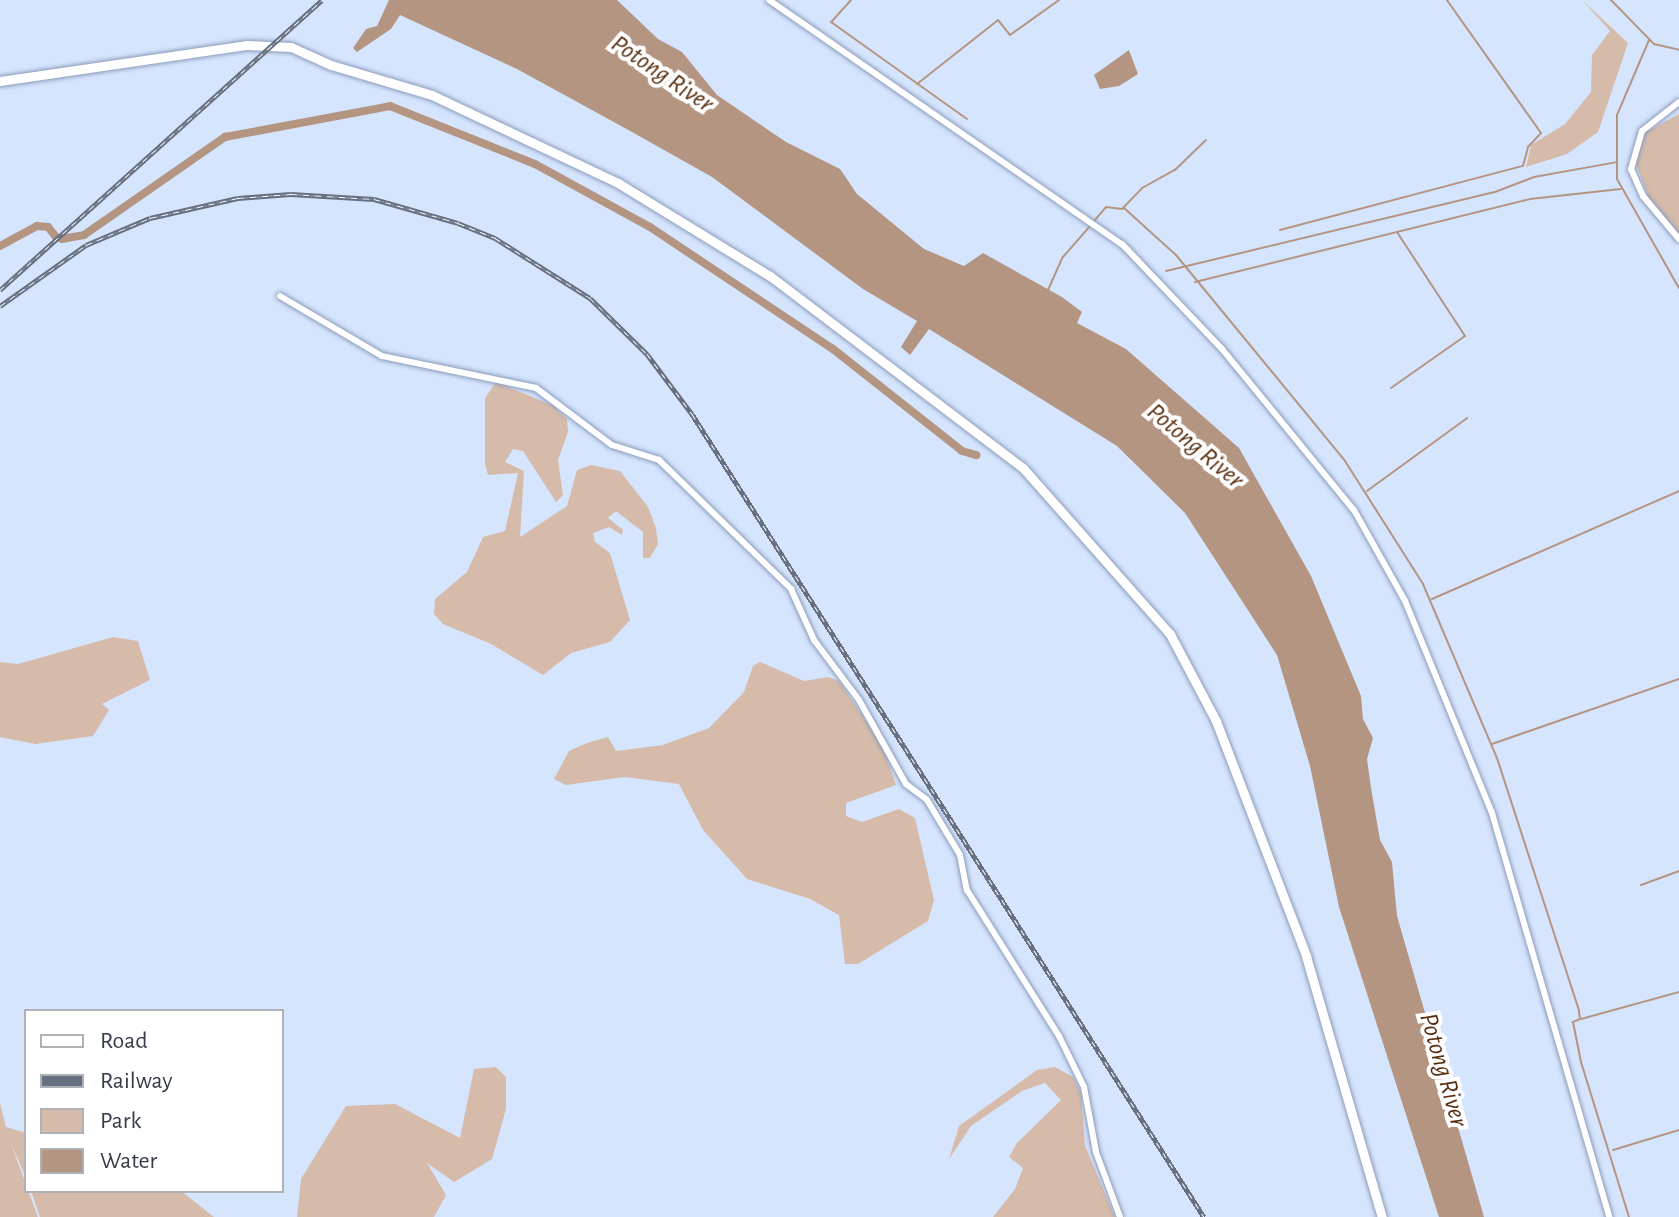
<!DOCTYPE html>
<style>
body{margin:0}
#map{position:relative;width:1679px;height:1217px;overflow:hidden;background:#d6e5fe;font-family:"Alegreya Sans",sans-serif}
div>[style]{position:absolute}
.green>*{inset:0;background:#d6bbaa}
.water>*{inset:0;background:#b49582}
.stream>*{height:2px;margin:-1px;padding:0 1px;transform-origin:1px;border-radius:1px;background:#b49582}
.canal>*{height:8px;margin:-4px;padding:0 4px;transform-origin:4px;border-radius:4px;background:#b49582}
.roads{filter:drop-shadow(0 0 2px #8b9cba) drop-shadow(0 0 2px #8b9cba)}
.street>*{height:6px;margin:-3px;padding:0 3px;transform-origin:3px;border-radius:3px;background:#fff}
.secondary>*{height:9px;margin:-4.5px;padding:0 4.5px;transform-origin:4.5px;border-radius:4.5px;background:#fff}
.rail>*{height:5px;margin-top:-2.5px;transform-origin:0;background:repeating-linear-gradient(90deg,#fff 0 6px,#667081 0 12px);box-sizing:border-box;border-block:2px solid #667081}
span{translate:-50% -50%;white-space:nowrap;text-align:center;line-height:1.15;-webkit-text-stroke:8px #fff;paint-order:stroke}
.water-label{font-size:26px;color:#592f10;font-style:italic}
.legend{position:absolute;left:24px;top:1009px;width:260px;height:184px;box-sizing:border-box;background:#fff;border:2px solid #aeb1b6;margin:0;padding:10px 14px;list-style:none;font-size:24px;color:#353c49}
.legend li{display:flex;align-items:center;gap:16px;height:40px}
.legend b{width:40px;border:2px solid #aeb1b6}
</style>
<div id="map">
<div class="green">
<div style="clip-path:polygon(1582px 0,1628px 43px,1598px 132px,1567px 154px,1526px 167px,1531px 145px,1565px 124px,1591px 92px,1592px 55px,1610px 31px)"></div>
<div style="clip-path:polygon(1679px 114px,1679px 234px,1649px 198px,1635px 162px,1644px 133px)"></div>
<div style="clip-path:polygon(496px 382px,552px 405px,567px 419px,568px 432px,558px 460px,563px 495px,556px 502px,523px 451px,513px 449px,505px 462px,524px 471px,520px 537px,567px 506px,577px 470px,591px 465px,620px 471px,648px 507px,656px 528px,658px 544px,650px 558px,643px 558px,643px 532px,616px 511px,608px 518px,623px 530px,622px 535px,609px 527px,593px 533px,595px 542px,610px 553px,630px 620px,610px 642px,571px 653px,543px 675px,491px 644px,443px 624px,434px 614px,435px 599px,467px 572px,483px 537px,505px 531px,518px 473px,488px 475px,485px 464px,485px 398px)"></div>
<div style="clip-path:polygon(113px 637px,138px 641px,150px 680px,102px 704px,109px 710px,93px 736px,35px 744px,0 737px,0 662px,18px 664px)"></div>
<div style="clip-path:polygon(760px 662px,804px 681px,828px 677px,839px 681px,883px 746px,896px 785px,846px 803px,846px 816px,862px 822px,899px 809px,915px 818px,934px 900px,928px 921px,858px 964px,845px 964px,839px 915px,810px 899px,747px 879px,703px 830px,679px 784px,625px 777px,566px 785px,554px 779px,569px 751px,587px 743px,608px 737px,616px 751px,663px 745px,709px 728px,744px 692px,753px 666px)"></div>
<div style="clip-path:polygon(496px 1067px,506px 1077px,506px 1109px,492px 1159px,454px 1182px,427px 1163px,446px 1195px,434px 1217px,297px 1217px,301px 1179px,346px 1106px,395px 1104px,460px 1138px,474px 1069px)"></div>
<div style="clip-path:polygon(1055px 1067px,1073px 1077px,1081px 1093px,1085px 1146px,1115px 1217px,993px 1217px,1015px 1189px,1023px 1168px,1009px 1157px,1017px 1143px,1061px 1100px,1045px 1083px,1022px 1091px,971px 1126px,949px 1159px,959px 1126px,1037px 1070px)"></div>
<div style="clip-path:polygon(0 1103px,6px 1127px,26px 1133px,26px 1178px,10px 1141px,38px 1217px,0 1217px)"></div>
<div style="clip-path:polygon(31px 1191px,181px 1191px,214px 1217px,40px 1217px)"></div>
</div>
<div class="water">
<div style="clip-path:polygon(389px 0,617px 0,658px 39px,682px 52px,717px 95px,786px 142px,840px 169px,857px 194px,924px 249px,964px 266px,983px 253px,1062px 297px,1082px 312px,1077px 323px,1126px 349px,1239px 448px,1311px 576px,1361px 696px,1363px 719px,1373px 738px,1367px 759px,1371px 788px,1380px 840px,1392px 862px,1397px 916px,1484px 1217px,1439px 1217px,1339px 907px,1310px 766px,1277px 655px,1185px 513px,1117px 446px,929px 329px,910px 355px,901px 347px,917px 321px,863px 289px,712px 177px,632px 132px,517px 69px,400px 15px,391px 29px,357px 52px,353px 48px,366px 29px,377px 26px)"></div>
<div style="clip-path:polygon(1129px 50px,1138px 74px,1119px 86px,1100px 89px,1094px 75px)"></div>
</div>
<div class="stream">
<div style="left:851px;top:0;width:30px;rotate:132deg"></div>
<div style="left:831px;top:22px;width:167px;rotate:35.5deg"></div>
<div style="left:1611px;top:0;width:62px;rotate:45.7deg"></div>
<div style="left:1654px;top:44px;width:26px;rotate:13deg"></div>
<div style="left:1649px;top:40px;width:82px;rotate:113.1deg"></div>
<div style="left:1617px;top:115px;width:64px;rotate:90deg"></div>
<div style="left:1617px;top:179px;width:125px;rotate:60.4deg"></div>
<div style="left:917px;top:84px;width:103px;rotate:-38.3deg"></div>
<div style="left:998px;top:20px;width:19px;rotate:51deg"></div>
<div style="left:1010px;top:35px;width:60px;rotate:-35.5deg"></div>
<div style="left:1124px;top:208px;width:70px;rotate:42.1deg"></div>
<div style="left:1176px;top:255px;width:266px;rotate:50.6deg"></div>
<div style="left:1345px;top:461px;width:146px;rotate:57.6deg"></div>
<div style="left:1423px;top:584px;width:189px;rotate:67deg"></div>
<div style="left:1497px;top:758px;width:266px;rotate:72deg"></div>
<div style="left:1579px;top:1011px;width:8px;rotate:83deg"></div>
<div style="left:1580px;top:1019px;width:8px;rotate:157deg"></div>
<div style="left:1573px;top:1022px;width:41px;rotate:78.7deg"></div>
<div style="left:1581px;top:1062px;width:162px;rotate:72.8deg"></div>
<div style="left:1094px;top:221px;width:18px;rotate:-49deg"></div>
<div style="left:1106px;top:207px;width:16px;rotate:7deg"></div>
<div style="left:1122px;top:209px;width:29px;rotate:-46deg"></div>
<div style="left:1142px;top:188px;width:38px;rotate:-29deg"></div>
<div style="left:1175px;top:170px;width:43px;rotate:-44.1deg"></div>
<div style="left:1280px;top:230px;width:251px;rotate:-14.8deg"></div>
<div style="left:1523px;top:166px;width:20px;rotate:-75deg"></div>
<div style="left:1528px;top:147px;width:19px;rotate:-47deg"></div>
<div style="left:1541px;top:133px;width:163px;rotate:-125.3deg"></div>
<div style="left:1166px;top:271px;width:338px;rotate:-13.5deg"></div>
<div style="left:1495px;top:192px;width:42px;rotate:-21deg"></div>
<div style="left:1534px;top:177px;width:84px;rotate:-10.2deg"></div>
<div style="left:1195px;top:282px;width:345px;rotate:-13.9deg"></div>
<div style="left:1530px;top:199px;width:91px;rotate:-6.3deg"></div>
<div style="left:1048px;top:290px;width:36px;rotate:-66deg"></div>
<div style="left:1063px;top:257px;width:41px;rotate:-48.9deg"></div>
<div style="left:1391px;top:388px;width:90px;rotate:-35.1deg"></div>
<div style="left:1465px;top:336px;width:124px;rotate:-123.2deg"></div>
<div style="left:1367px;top:491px;width:124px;rotate:-36.1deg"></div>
<div style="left:1432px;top:599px;width:270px;rotate:-23.6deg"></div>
<div style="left:1492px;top:744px;width:198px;rotate:-19.2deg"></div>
<div style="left:1641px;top:885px;width:40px;rotate:-20.2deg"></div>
<div style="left:1581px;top:1019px;width:102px;rotate:-15.4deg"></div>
<div style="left:1613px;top:1150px;width:69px;rotate:-16.9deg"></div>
</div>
<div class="canal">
<div style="left:62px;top:239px;width:22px;rotate:-10deg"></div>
<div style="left:84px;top:235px;width:172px;rotate:-34.8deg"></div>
<div style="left:225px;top:137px;width:168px;rotate:-10.6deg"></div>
<div style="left:390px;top:106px;width:156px;rotate:21.8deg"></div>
<div style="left:535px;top:164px;width:131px;rotate:28.7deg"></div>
<div style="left:650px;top:227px;width:220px;rotate:33.7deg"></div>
<div style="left:833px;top:349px;width:164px;rotate:38.3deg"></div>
<div style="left:962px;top:451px;width:15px;rotate:16deg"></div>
<div style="left:0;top:246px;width:42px;rotate:-28.4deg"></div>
<div style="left:37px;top:226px;width:11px;rotate:5deg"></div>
<div style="left:48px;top:227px;width:14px;rotate:51deg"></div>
</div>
<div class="roads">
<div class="street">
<div style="left:769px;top:0;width:429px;rotate:34.7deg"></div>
<div style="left:1122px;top:244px;width:145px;rotate:46.4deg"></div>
<div style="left:1222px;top:349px;width:208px;rotate:50.7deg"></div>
<div style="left:1354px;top:510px;width:104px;rotate:60.7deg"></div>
<div style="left:1405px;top:601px;width:229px;rotate:67.7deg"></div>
<div style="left:1492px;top:813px;width:421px;rotate:73.8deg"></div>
<div style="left:1679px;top:102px;width:47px;rotate:141.9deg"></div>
<div style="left:1642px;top:131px;width:40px;rotate:106deg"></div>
<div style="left:1631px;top:169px;width:30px;rotate:66deg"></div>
<div style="left:1643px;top:196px;width:56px;rotate:50.1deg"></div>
<div style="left:280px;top:296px;width:118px;rotate:30.5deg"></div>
<div style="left:382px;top:356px;width:157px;rotate:11.7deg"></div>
<div style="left:536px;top:388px;width:95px;rotate:36.9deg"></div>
<div style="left:612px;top:445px;width:49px;rotate:17.7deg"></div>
<div style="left:659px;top:460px;width:185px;rotate:44.3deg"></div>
<div style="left:791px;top:589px;width:56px;rotate:65.7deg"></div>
<div style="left:814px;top:640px;width:75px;rotate:53.1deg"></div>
<div style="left:859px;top:700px;width:96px;rotate:60.8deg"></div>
<div style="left:906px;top:784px;width:26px;rotate:37deg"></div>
<div style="left:927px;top:800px;width:64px;rotate:59deg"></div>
<div style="left:960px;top:855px;width:36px;rotate:79deg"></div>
<div style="left:967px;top:890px;width:173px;rotate:57.8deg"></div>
<div style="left:1059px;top:1036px;width:57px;rotate:63.9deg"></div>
<div style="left:1084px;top:1087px;width:66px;rotate:79.5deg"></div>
<div style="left:1096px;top:1152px;width:69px;rotate:69.7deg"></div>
</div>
<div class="secondary">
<div style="left:0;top:81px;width:250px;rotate:-8.3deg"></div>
<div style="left:247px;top:45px;width:44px;rotate:2.6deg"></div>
<div style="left:291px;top:47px;width:44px;rotate:24.2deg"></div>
<div style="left:331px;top:65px;width:105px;rotate:16.5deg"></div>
<div style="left:432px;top:95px;width:206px;rotate:25.3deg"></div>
<div style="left:618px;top:183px;width:178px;rotate:31.5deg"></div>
<div style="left:770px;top:276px;width:318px;rotate:37.2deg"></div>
<div style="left:1023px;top:468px;width:222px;rotate:48.5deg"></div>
<div style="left:1170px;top:634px;width:98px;rotate:62.1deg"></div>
<div style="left:1216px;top:721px;width:252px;rotate:69deg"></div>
<div style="left:1306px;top:956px;width:272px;rotate:73.8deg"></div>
</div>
</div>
<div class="rail">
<div style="left:0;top:290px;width:433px;rotate:-42deg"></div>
<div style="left:0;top:306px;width:105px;rotate:-35.3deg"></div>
<div style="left:86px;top:245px;width:69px;rotate:-22.9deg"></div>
<div style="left:150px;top:218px;width:90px;rotate:-12.8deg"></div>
<div style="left:238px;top:198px;width:53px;rotate:-4.3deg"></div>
<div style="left:291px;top:194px;width:83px;rotate:3.4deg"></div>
<div style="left:374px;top:199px;width:87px;rotate:15.9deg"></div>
<div style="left:458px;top:223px;width:40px;rotate:22deg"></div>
<div style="left:495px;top:238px;width:112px;rotate:32.3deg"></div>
<div style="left:590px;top:298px;width:80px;rotate:44.5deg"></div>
<div style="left:647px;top:354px;width:75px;rotate:53.1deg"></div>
<div style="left:692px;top:414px;width:952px;rotate:57.48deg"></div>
</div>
<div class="water-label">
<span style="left:662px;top:74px;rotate:34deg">Potong River</span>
<span style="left:1195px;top:446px;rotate:40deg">Potong River</span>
<span style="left:1443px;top:1070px;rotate:74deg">Potong River</span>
</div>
<ul class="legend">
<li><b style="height:10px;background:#fff"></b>Road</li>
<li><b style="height:10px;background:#667081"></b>Railway</li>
<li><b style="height:22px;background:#d6bbaa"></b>Park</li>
<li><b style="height:22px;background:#b49582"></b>Water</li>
</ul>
</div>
